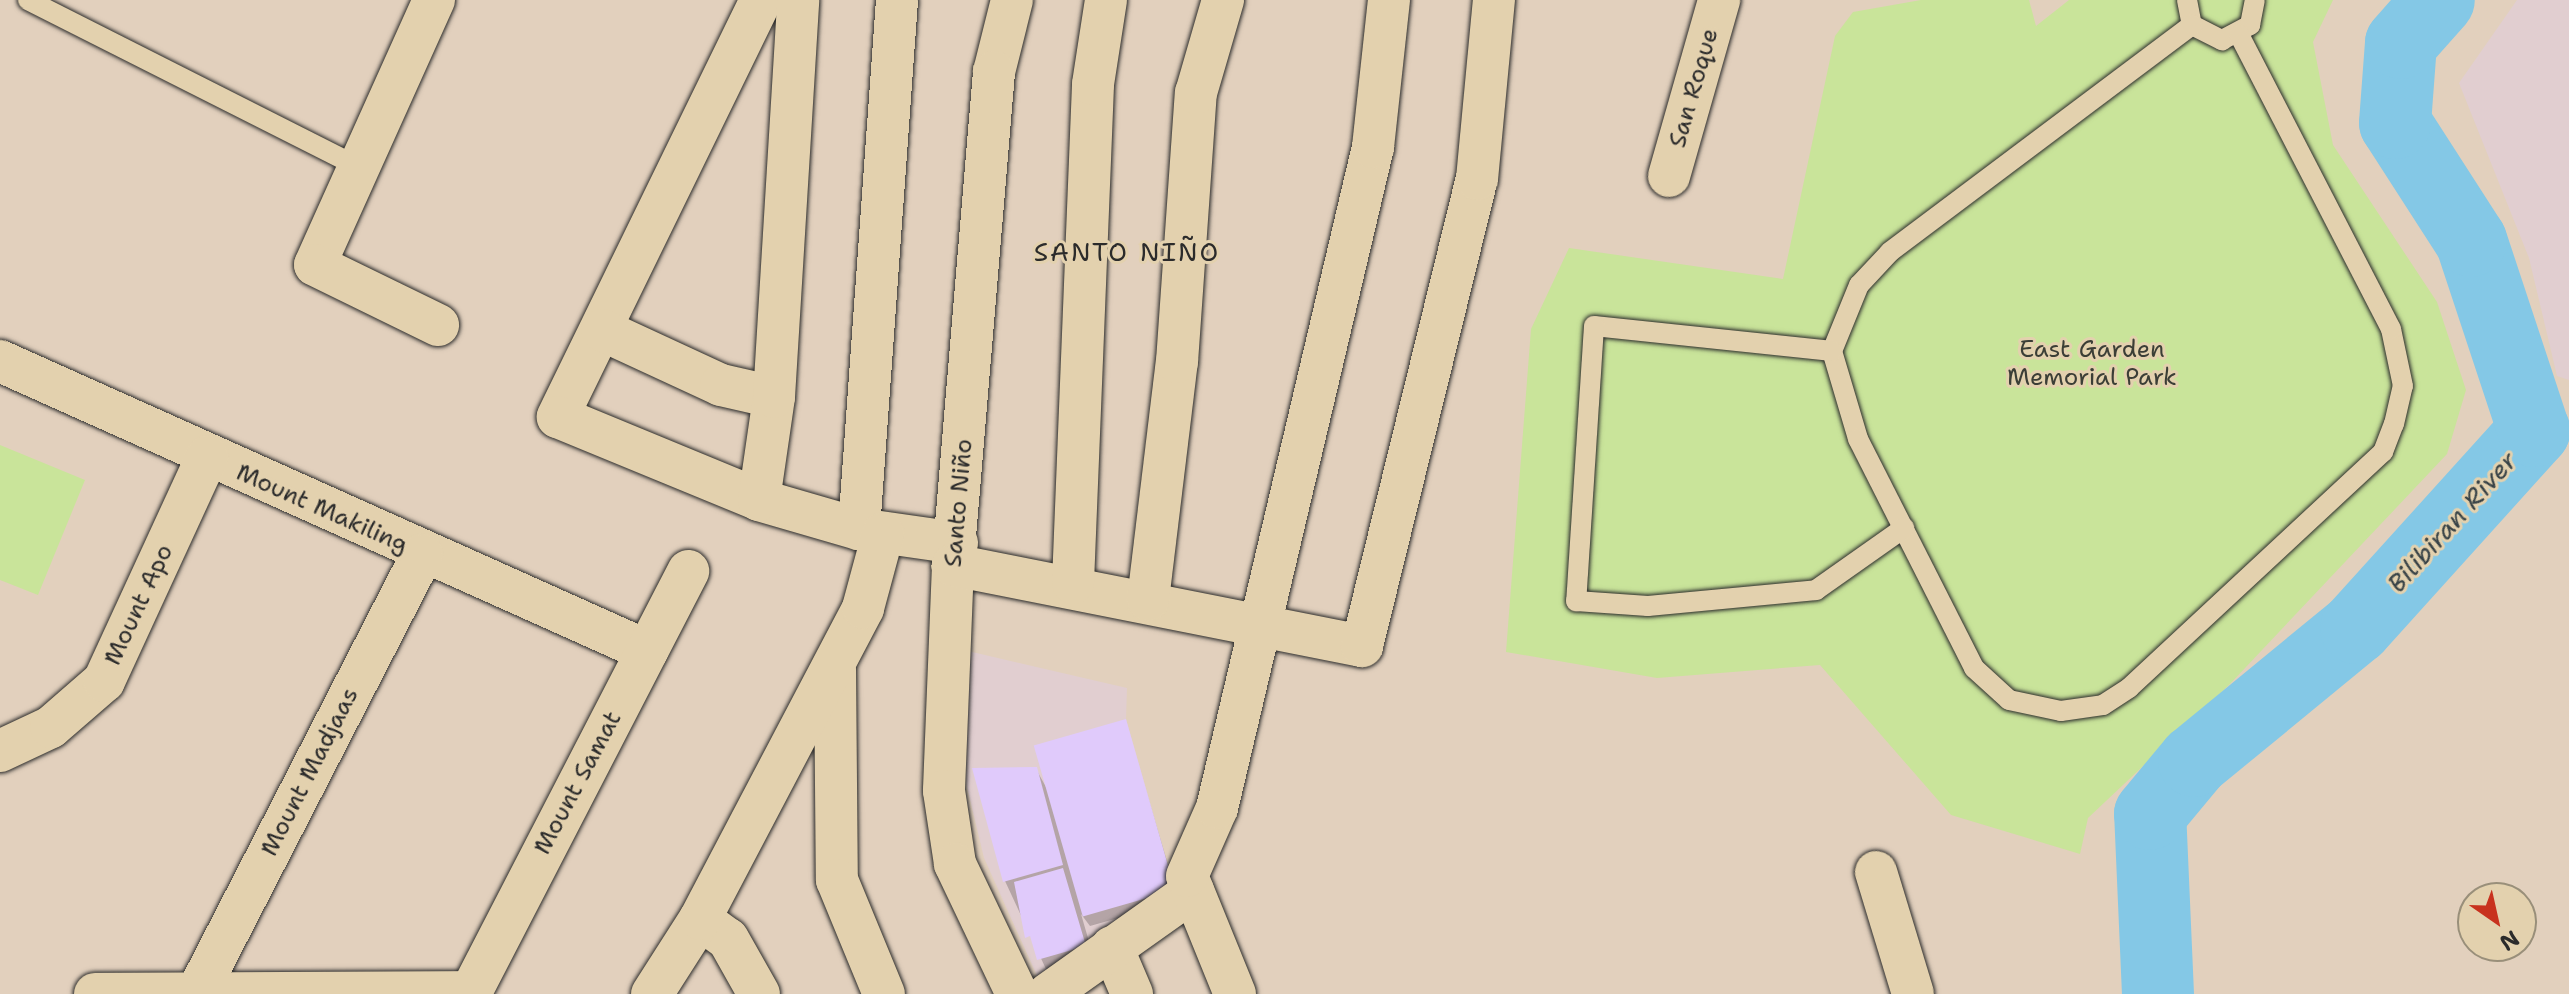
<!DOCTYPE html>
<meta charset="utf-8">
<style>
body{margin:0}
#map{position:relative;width:2569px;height:994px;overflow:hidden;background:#e2d0bd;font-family:"Shantell Sans",sans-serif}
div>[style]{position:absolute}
.built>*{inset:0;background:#e1ced0}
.green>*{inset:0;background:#c9e49a}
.shadow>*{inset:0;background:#0003}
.river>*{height:72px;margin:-36px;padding:0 36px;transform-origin:36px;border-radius:36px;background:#84c8e6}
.building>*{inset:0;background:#e0cafb;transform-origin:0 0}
.roads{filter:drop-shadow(0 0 2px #2b2b2b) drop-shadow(0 0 2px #2b2b2b)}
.lane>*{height:20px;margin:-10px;padding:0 10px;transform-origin:10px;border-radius:10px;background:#e3d1ae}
.street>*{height:42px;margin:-21px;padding:0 21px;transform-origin:21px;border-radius:21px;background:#e3d1ae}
span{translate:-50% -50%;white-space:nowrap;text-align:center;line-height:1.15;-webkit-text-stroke:6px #e3d1ae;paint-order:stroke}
.street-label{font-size:24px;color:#2b2b2b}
.park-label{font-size:24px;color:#3b3e36}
.neighbourhood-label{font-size:26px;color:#2b2b2b;letter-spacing:2px}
.water-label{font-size:26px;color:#384347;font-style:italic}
.north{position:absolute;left:2457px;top:882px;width:80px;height:80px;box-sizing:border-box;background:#e3d1ae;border:2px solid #998f7a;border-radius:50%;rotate:146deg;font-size:22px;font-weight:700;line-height:32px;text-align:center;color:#2b2b2b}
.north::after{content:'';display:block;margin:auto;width:28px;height:36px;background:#c8321e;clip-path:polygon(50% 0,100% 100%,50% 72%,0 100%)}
</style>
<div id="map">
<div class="built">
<div style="clip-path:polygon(2517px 0,2569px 0,2569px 380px,2557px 376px,2529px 258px,2459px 83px)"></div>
<div style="clip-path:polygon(968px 651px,1127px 688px,1126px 719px,1174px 890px,1039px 980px,984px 858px,966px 783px)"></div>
</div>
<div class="green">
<div style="clip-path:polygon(1921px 0,2029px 0,2036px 26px,2069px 0,2333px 0,2313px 42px,2333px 145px,2437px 302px,2466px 390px,2447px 454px,2229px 685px,2088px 818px,2080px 854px,1951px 815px,1820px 665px,1657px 678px,1506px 652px,1531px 329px,1569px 248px,1783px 279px,1835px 36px,1853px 12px)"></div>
<div style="clip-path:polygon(0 445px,85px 480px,38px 595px,0 580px)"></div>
</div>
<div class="shadow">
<div style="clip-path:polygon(1125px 721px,1179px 901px,1090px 926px,1081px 914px,1097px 969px,1052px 982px,1005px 881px,1036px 769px,1046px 787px)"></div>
</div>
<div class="river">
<div style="left:2158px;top:994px;width:180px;rotate:-92.5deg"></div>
<div style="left:2150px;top:814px;width:69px;rotate:-50.3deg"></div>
<div style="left:2194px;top:761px;width:210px;rotate:-39.4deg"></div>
<div style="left:2356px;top:628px;width:266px;rotate:-47.9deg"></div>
<div style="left:2534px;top:431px;width:200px;rotate:-108.3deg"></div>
<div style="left:2471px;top:241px;width:140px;rotate:-122.8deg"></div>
<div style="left:2395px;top:123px;width:80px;rotate:-85.7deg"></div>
<div style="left:2401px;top:43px;width:57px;rotate:-48.5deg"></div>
</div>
<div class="building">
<div style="left:1126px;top:719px;width:178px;height:96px;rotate:74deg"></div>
<div style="clip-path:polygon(1037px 767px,1063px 865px,1003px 882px,972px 768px)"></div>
<div style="clip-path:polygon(1063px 868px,1086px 946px,1037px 960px,1030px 936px,1025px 938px,1014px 882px)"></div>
</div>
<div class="roads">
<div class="lane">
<div style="left:28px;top:0;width:369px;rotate:26.8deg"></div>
<div style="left:2187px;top:0;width:25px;rotate:79deg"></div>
<div style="left:2192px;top:25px;width:34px;rotate:27deg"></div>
<div style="left:2222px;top:40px;width:32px;rotate:-28deg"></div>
<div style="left:2250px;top:25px;width:25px;rotate:-79deg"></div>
<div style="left:2192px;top:25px;width:378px;rotate:143.1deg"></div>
<div style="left:1890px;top:252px;width:45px;rotate:133.2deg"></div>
<div style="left:1859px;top:285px;width:71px;rotate:112.2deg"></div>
<div style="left:1832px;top:351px;width:92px;rotate:73.5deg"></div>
<div style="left:1858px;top:439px;width:257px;rotate:63.1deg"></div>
<div style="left:1974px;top:668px;width:47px;rotate:42.4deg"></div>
<div style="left:2009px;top:700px;width:53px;rotate:11.9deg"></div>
<div style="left:2061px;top:711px;width:42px;rotate:-8.1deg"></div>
<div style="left:2103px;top:705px;width:31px;rotate:-33deg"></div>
<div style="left:2129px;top:688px;width:347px;rotate:-42.9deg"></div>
<div style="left:2383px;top:452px;width:30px;rotate:-69deg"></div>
<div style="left:2394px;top:424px;width:39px;rotate:-77deg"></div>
<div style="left:2403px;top:386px;width:58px;rotate:-101.9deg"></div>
<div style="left:2391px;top:329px;width:331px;rotate:-117.3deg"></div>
<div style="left:1832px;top:351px;width:239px;rotate:-174deg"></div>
<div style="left:1594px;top:326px;width:276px;rotate:93.7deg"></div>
<div style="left:1576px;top:601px;width:72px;rotate:4deg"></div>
<div style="left:1648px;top:606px;width:169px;rotate:-5.4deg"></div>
<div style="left:1816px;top:590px;width:108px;rotate:-35.2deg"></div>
</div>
<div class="street">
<div style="left:434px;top:0;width:290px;rotate:114.2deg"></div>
<div style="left:315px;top:265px;width:137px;rotate:26deg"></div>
<div style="left:761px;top:0;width:464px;rotate:116deg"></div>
<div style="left:558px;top:417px;width:217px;rotate:22.4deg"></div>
<div style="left:759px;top:500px;width:104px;rotate:16.2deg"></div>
<div style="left:859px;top:529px;width:99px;rotate:8.1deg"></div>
<div style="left:1012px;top:0;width:74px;rotate:104deg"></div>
<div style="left:994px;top:72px;width:495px;rotate:94.8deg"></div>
<div style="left:953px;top:565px;width:226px;rotate:92.3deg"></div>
<div style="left:944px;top:791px;width:74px;rotate:81.4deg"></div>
<div style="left:955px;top:864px;width:144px;rotate:64.5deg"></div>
<div style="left:1669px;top:176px;width:183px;rotate:-74.1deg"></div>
<div style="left:602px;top:330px;width:131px;rotate:24.8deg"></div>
<div style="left:721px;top:385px;width:54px;rotate:12.8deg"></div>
<div style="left:0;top:361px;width:709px;rotate:24.14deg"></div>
<div style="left:759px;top:500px;width:104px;rotate:-81.7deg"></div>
<div style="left:774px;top:397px;width:398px;rotate:-86.5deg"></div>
<div style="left:859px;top:529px;width:530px;rotate:-85.89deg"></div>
<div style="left:953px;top:565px;width:417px;rotate:11.2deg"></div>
<div style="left:1362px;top:646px;width:481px;rotate:-76.2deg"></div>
<div style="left:1477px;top:179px;width:180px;rotate:-84.6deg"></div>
<div style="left:1073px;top:583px;width:499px;rotate:-87.7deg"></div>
<div style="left:1093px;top:84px;width:85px;rotate:-81.2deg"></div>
<div style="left:1148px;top:600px;width:240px;rotate:-83.1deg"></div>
<div style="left:1177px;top:362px;width:270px;rotate:-86deg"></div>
<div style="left:1196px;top:93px;width:97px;rotate:-73.8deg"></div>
<div style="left:835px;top:669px;width:211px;rotate:89.5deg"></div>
<div style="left:837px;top:880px;width:123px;rotate:67.6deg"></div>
<div style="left:0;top:751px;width:56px;rotate:-25.2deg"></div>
<div style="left:51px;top:727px;width:70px;rotate:-41deg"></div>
<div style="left:104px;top:681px;width:247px;rotate:-65.3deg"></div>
<div style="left:1876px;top:872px;width:127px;rotate:73.1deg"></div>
<div style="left:700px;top:919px;width:34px;rotate:36deg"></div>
<div style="left:728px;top:939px;width:63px;rotate:60.6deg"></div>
<div style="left:1112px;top:947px;width:51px;rotate:66.9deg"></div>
<div style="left:199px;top:989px;width:488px;rotate:-62.8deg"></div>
<div style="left:95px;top:994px;width:374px;rotate:-0.3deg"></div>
<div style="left:470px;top:994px;width:476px;rotate:-62.7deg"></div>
<div style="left:652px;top:994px;width:89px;rotate:-57.4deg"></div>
<div style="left:700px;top:919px;width:351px;rotate:-62.3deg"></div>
<div style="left:863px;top:608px;width:77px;rotate:-74.9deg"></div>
<div style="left:1048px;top:994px;width:178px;rotate:-35.4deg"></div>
<div style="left:1235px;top:994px;width:127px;rotate:-112.1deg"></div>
<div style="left:1187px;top:876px;width:74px;rotate:-66.2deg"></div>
<div style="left:1217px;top:808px;width:679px;rotate:-76.72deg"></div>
<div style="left:1373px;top:147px;width:148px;rotate:-83.8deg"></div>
</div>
</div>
<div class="street-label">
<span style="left:1694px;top:88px;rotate:-74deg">San Roque</span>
<span style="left:959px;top:503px;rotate:-85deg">Santo Niño</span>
<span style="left:322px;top:509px;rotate:24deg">Mount Makiling</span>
<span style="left:139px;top:605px;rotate:-65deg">Mount Apo</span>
<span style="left:310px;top:772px;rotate:-63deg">Mount Madjaas</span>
<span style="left:578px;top:783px;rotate:-62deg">Mount Samat</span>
</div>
<div class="park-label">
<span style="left:2092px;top:364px">East Garden<br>Memorial Park</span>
</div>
<div class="neighbourhood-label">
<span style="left:1127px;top:252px">SANTO NIÑO</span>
</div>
<div class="water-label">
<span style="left:2452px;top:522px;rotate:-48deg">Bilibiran River</span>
</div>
<div class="north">N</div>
</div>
